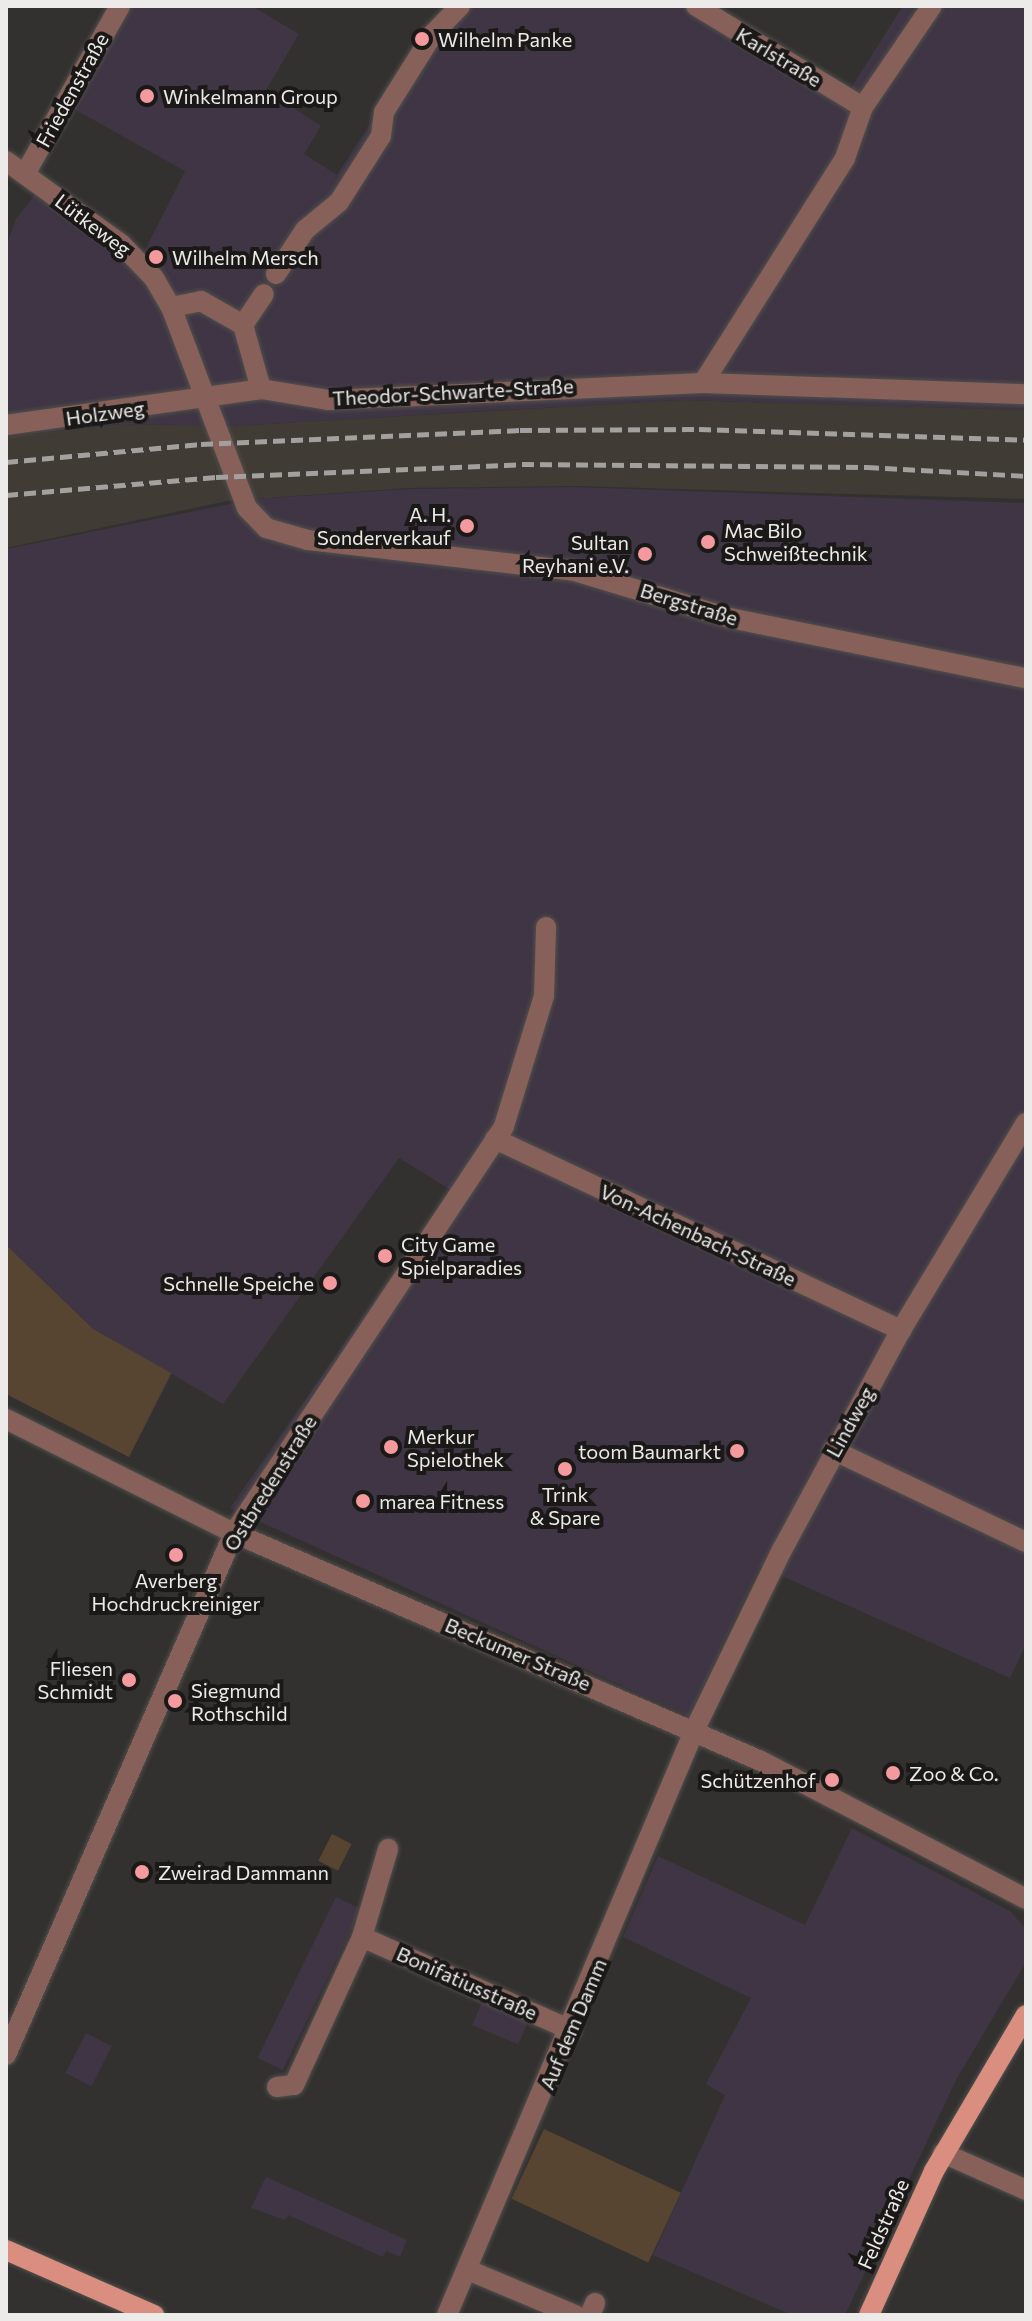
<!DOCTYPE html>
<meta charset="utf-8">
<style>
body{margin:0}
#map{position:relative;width:1032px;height:2321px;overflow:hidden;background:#33312f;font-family:Commissioner,sans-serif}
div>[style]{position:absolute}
.industrial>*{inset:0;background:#3f3544;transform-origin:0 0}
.built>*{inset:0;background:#403b34}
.green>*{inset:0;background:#574531;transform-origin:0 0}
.roads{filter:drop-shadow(0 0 2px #514f4d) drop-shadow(0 0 2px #514f4d)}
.minor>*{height:20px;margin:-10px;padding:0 10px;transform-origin:10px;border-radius:10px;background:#876159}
.major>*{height:20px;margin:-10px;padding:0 10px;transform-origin:10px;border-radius:10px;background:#da8e7f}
.rail>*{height:5px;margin-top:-2.5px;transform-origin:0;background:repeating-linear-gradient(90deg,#a2a19f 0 12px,transparent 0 18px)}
.dots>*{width:22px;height:22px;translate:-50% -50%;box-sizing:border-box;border:4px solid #1a1918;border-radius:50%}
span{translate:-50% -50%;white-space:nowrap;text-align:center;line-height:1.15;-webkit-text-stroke:8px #1a1918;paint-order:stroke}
.poi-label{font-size:20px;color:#ecebe9}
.left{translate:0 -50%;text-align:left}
.right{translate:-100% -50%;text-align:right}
.street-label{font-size:20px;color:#ecebe9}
.frame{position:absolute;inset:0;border:8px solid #ecebe9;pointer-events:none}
</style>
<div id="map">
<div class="industrial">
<div style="clip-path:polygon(131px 6px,252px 6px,299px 34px,266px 90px,321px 126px,304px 154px,337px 175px,446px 6px,713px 6px,849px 91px,903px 6px,1026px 6px,1026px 410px,679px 400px,233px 426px,123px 424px,6px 436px,6px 247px,16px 219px,36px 193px,137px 266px,185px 171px,74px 109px)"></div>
<div style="clip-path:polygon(575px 487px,1026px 503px,1026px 1644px,1010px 1678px,760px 1566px,689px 1716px,230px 1508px,451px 1190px,399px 1158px,223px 1404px,172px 1374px,129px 1457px,6px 1394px,6px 549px,255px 499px,408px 489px)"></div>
<div style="clip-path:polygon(852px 1828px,1010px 1911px,1026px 1929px,1026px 1962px,956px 2080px,845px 2315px,792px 2315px,653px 2255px,725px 2095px,706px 2084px,751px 1998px,623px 1937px,658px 1856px,805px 1925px)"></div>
<div style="left:336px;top:1897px;width:28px;height:179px;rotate:26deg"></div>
<div style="left:482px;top:2002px;width:50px;height:25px;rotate:23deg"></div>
<div style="left:86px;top:2033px;width:29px;height:45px;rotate:27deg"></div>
<div style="clip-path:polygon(266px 2177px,407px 2240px,400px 2257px,386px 2251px,383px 2257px,288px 2215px,285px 2220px,251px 2208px)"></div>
</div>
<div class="built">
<div style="clip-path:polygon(680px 400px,1026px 410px,1026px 499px,575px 486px,408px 488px,227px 501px,6px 548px,6px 437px,123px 424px,233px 426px)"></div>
</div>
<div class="green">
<div style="clip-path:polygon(6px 1245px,93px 1329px,171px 1373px,129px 1457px,6px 1394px)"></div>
<div style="left:332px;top:1834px;width:22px;height:30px;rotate:27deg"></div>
<div style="left:544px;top:2129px;width:151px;height:77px;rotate:25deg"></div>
</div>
<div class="roads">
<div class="minor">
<div style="left:696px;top:6px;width:195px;rotate:31.2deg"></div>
<div style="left:6px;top:161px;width:142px;rotate:35.8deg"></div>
<div style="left:121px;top:244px;width:47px;rotate:45.9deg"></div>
<div style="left:154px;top:278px;width:34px;rotate:60deg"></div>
<div style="left:171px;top:307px;width:215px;rotate:69.3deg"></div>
<div style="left:247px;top:508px;width:28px;rotate:46deg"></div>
<div style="left:266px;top:528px;width:44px;rotate:15.9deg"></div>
<div style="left:308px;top:540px;width:269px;rotate:6.6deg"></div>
<div style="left:575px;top:571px;width:162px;rotate:16.9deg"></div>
<div style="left:730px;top:618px;width:302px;rotate:11.5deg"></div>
<div style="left:25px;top:174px;width:193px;rotate:-60.5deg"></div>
<div style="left:276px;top:274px;width:53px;rotate:-56.6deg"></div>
<div style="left:305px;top:230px;width:44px;rotate:-39.5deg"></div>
<div style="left:339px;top:202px;width:78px;rotate:-57.5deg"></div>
<div style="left:381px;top:136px;width:24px;rotate:-83deg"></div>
<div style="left:384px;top:112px;width:92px;rotate:-57.9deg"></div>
<div style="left:433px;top:34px;width:39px;rotate:-46deg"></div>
<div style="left:171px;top:307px;width:31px;rotate:-11deg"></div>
<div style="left:201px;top:301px;width:48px;rotate:29.7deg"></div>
<div style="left:243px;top:325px;width:66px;rotate:74.3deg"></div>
<div style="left:243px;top:325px;width:37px;rotate:-56deg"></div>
<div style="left:703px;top:383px;width:266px;rotate:-57.7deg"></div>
<div style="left:845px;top:158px;width:54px;rotate:-70.6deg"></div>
<div style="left:863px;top:107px;width:122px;rotate:-55.7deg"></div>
<div style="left:6px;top:425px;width:258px;rotate:-8deg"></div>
<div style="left:261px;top:389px;width:69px;rotate:9.2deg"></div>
<div style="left:329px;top:400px;width:374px;rotate:-2.6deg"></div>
<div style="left:703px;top:383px;width:323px;rotate:2deg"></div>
<div style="left:495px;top:1139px;width:449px;rotate:25.2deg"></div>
<div style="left:6px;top:1419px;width:255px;rotate:26.6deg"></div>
<div style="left:234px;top:1533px;width:574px;rotate:23.4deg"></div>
<div style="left:761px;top:1761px;width:299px;rotate:27.5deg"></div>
<div style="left:833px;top:1450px;width:214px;rotate:25.5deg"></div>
<div style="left:362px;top:1937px;width:92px;rotate:-73.5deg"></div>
<div style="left:6px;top:2055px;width:570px;rotate:-66.41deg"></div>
<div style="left:234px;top:1533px;width:488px;rotate:-56.4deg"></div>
<div style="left:504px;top:1126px;width:136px;rotate:-72.9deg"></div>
<div style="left:544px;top:996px;width:69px;rotate:-88.3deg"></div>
<div style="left:277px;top:2087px;width:17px;rotate:-7deg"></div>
<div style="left:294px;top:2085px;width:163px;rotate:-65.3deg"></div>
<div style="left:362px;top:1937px;width:229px;rotate:24deg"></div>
<div style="left:943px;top:2153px;width:91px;rotate:24deg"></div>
<div style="left:468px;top:2270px;width:116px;rotate:22.8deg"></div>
<div style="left:447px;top:2315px;width:634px;rotate:-67.07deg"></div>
<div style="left:694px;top:1731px;width:201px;rotate:-64.1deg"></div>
<div style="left:782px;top:1550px;width:250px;rotate:-61.6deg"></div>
<div style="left:901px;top:1330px;width:242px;rotate:-58.9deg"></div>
<div style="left:590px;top:2315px;width:13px;rotate:-67deg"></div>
</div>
<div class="major">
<div style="left:6px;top:2250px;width:162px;rotate:23.7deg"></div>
<div style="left:869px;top:2315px;width:158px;rotate:-65.7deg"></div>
<div style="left:934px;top:2171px;width:181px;rotate:-59.5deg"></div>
</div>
</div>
<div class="rail">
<div style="left:6px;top:462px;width:196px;rotate:-5.3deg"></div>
<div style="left:201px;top:444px;width:319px;rotate:-2.5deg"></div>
<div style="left:520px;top:430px;width:179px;rotate:-0.3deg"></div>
<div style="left:699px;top:429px;width:327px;rotate:1.9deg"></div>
<div style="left:6px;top:495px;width:211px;rotate:-4.9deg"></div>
<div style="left:216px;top:477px;width:306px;rotate:-2.4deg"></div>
<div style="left:522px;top:464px;width:345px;rotate:0.5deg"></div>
<div style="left:867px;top:467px;width:159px;rotate:3.2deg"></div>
</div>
<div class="dots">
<div style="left:422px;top:39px;background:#f49a9f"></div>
<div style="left:147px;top:96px;background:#f49a9f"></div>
<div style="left:156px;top:257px;background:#f49a9f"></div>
<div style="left:467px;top:526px;background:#f49a9f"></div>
<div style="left:708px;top:542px;background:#f49a9f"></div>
<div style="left:645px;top:554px;background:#f49a9f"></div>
<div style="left:385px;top:1256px;background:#f49a9f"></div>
<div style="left:330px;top:1283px;background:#f49a9f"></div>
<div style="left:391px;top:1447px;background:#f49a9f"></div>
<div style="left:737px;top:1451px;background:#f49a9f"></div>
<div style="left:565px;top:1469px;background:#f49a9f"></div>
<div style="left:363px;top:1501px;background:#f49a9f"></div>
<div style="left:176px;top:1555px;background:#f49a9f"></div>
<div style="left:129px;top:1680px;background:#f49a9f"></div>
<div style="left:175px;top:1701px;background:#f49a9f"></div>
<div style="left:893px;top:1773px;background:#f49a9f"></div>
<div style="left:832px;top:1780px;background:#f49a9f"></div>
<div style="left:142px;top:1872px;background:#f49a9f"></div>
</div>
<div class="poi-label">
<span class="left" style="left:438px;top:39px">Wilhelm Panke</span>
<span class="left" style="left:163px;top:96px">Winkelmann Group</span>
<span class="left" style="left:172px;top:257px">Wilhelm Mersch</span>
<span class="right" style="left:451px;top:526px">A. H.<br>Sonderverkauf</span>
<span class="left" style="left:724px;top:542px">Mac Bilo<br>Schweißtechnik</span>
<span class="right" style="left:629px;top:554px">Sultan<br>Reyhani e.V.</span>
<span class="left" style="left:401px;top:1256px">City Game<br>Spielparadies</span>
<span class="right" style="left:314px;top:1283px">Schnelle Speiche</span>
<span class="left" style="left:407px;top:1448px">Merkur<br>Spielothek</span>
<span class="right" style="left:721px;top:1451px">toom Baumarkt</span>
<span style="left:565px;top:1506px">Trink<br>&amp; Spare</span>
<span class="left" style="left:379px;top:1501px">marea Fitness</span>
<span style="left:176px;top:1592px">Averberg<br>Hochdruckreiniger</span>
<span class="right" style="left:113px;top:1680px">Fliesen<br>Schmidt</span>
<span class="left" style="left:191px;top:1702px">Siegmund<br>Rothschild</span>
<span class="left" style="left:909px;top:1773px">Zoo &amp; Co.</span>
<span class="right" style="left:816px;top:1780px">Schützenhof</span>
<span class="left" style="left:158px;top:1872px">Zweirad Dammann</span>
</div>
<div class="street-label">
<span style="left:779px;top:57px;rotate:31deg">Karlstraße</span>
<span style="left:72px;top:90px;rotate:-61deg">Friedenstraße</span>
<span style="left:93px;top:225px;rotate:37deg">Lütkeweg</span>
<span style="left:453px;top:392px;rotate:-3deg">Theodor-Schwarte-Straße</span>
<span style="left:105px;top:413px;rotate:-8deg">Holzweg</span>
<span style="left:689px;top:604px;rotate:17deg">Bergstraße</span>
<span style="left:698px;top:1235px;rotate:25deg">Von-Achenbach-Straße</span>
<span style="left:850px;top:1422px;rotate:-61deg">Lindweg</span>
<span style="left:270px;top:1483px;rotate:-58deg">Ostbredenstraße</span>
<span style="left:518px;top:1654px;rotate:23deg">Beckumer Straße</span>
<span style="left:467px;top:1983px;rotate:24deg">Bonifatiusstraße</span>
<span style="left:573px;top:2024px;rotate:-67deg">Auf dem Damm</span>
<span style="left:883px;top:2224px;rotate:-66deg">Feldstraße</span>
</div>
<div class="frame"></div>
</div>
